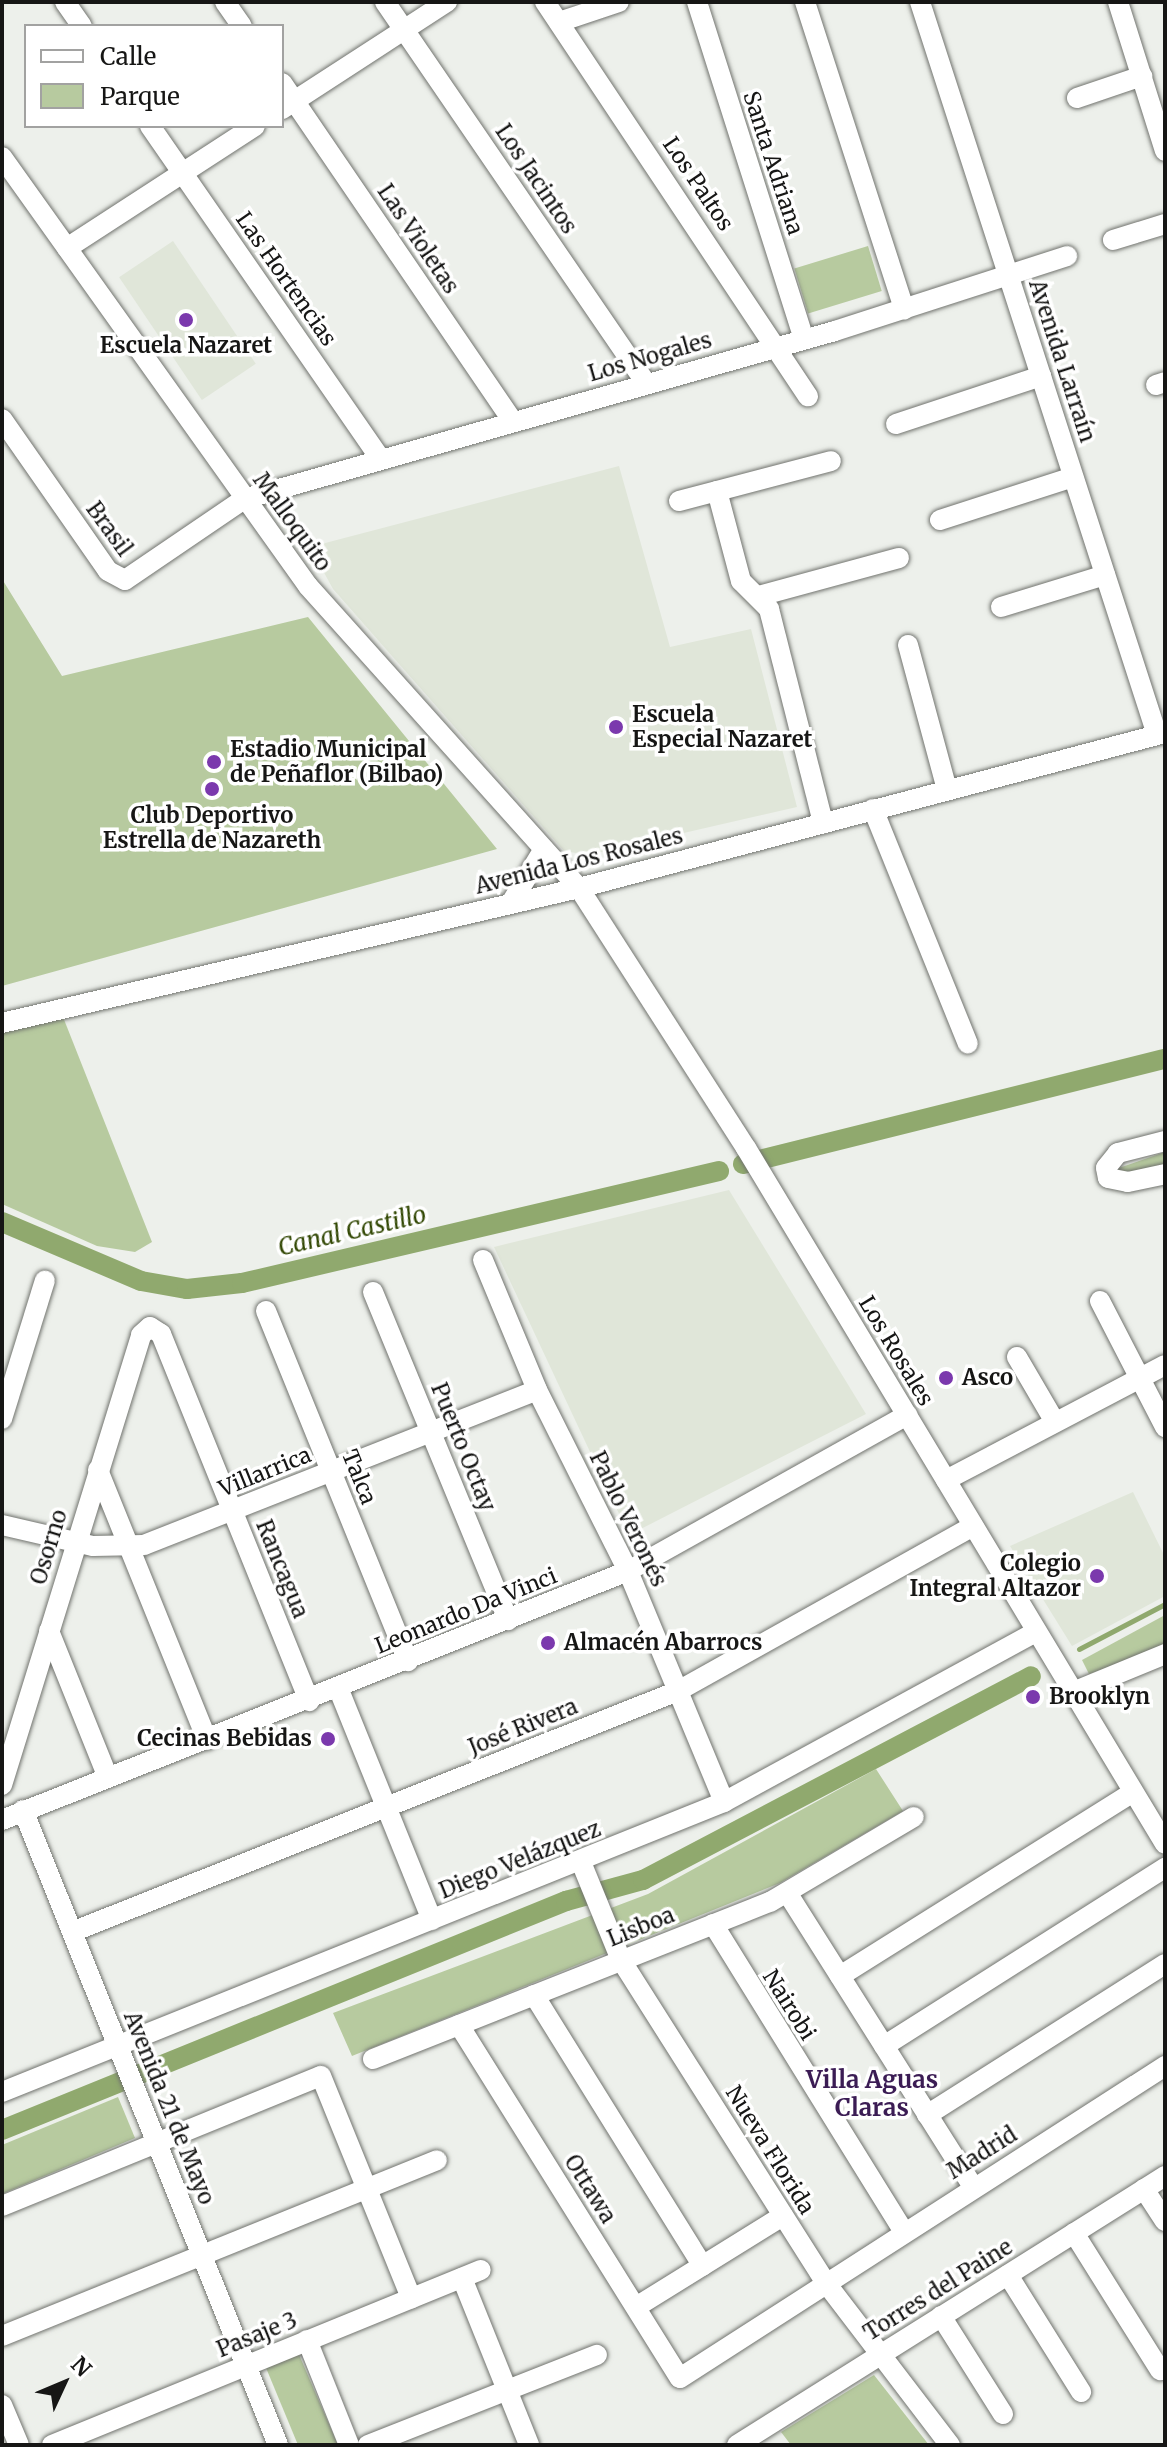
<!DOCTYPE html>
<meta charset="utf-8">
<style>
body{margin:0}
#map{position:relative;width:1167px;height:2447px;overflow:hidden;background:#edf0eb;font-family:Merriweather,serif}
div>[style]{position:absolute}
.built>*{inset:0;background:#e0e6d9;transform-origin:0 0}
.green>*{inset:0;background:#b7ca9f;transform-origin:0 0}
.stream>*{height:5px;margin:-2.5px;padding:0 2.5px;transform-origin:2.5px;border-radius:2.5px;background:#90a96e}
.canal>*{height:20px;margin:-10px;padding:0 10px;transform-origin:10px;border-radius:10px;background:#90a96e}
.roads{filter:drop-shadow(0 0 2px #71736e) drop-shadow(0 0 2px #71736e)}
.minor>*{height:20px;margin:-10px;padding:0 10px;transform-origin:10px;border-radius:10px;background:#fff}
.dots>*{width:22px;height:22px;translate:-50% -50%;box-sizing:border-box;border:4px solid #fff;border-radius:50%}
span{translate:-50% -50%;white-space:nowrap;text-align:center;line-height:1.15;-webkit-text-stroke:7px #fff;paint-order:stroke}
.street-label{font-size:22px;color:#161615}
.poi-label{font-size:22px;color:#161615;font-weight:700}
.left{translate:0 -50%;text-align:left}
.right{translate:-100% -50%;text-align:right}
.water-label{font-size:24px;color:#324804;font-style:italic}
.neighbourhood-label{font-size:24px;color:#3b1c54;font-weight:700}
.frame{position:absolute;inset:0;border:4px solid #161615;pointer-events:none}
.legend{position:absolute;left:24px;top:24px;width:260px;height:104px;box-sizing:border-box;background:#fff;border:2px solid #a2a2a1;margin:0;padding:10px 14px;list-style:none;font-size:24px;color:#161615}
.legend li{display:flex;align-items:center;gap:16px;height:40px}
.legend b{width:40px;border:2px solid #a2a2a1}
.north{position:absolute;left:24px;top:2343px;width:80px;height:80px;-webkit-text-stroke:6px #fff;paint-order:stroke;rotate:46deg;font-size:22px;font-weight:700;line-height:32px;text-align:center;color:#161615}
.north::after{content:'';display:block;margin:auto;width:28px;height:36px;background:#161615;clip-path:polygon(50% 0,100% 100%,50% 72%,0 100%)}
</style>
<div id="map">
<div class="built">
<div style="left:173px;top:241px;width:148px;height:65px;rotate:56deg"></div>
<div style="clip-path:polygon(619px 466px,670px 647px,751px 629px,797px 807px,588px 855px,564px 851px,333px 589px,310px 547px)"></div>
<div style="clip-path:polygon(729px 1190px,866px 1414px,629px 1535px,494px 1247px)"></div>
<div style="clip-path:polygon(1133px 1492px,1165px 1557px,1165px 1596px,1072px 1646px,1010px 1546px)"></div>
</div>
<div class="green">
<div style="left:868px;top:246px;width:47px;height:77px;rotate:73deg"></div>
<div style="clip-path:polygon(2px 579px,62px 676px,308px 617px,497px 849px,2px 986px)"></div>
<div style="clip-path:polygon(63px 1017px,152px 1242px,135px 1252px,97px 1246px,2px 1204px,2px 1032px)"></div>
<div style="clip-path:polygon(1165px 1152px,1165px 1171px,1124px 1177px,1116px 1169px)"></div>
<div style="clip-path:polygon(1165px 1615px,1165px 1647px,1089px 1674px,1082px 1660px)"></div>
<div style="clip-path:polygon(876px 1769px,903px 1811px,780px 1883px,352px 2056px,333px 2013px,648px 1894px)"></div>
<div style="clip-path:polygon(118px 2097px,135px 2138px,2px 2194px,2px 2145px)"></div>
<div style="clip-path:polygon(297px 2350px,338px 2445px,298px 2445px,264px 2363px)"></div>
<div style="clip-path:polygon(874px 2375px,929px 2445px,791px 2445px,781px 2432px)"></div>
</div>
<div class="stream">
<div style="left:1079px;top:1649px;width:97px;rotate:-27.6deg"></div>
</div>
<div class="canal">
<div style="left:743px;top:1164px;width:435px;rotate:-14deg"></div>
<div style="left:2px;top:1222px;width:151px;rotate:23deg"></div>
<div style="left:141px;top:1281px;width:47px;rotate:9.9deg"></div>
<div style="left:187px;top:1289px;width:55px;rotate:-6.2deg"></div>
<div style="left:242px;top:1283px;width:490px;rotate:-13.2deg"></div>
<div style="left:2px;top:2130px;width:609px;rotate:-22.1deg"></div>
<div style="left:566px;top:1901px;width:80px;rotate:-15.3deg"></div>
<div style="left:643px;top:1880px;width:438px;rotate:-27.7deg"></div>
</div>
<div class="roads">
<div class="minor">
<div style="left:65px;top:2px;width:29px;rotate:55deg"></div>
<div style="left:225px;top:2px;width:29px;rotate:55deg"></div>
<div style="left:385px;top:2px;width:462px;rotate:55.6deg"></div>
<div style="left:545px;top:2px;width:474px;rotate:56.3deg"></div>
<div style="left:697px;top:2px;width:354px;rotate:72.4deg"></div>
<div style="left:805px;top:2px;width:323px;rotate:72.1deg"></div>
<div style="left:920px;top:2px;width:770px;rotate:72.08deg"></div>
<div style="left:1118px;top:2px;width:156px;rotate:72.5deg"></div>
<div style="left:559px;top:22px;width:63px;rotate:-18.4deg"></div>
<div style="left:282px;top:83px;width:409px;rotate:55.7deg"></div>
<div style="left:1077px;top:98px;width:69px;rotate:-18.7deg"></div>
<div style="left:282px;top:109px;width:197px;rotate:-33deg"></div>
<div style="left:150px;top:126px;width:405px;rotate:55.3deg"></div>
<div style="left:2px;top:157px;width:527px;rotate:54.5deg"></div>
<div style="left:308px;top:586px;width:406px;rotate:48.1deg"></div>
<div style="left:579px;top:888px;width:309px;rotate:57.3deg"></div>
<div style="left:746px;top:1148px;width:812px;rotate:58.95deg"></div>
<div style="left:1113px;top:240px;width:54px;rotate:-17.1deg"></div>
<div style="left:67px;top:248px;width:224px;rotate:-33deg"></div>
<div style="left:1156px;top:385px;width:9px;rotate:-18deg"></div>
<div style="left:2px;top:419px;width:185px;rotate:55.1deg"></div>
<div style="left:108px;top:571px;width:19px;rotate:28deg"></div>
<div style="left:125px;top:580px;width:144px;rotate:-34.2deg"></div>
<div style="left:244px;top:499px;width:614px;rotate:-15.87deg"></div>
<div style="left:835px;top:331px;width:244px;rotate:-17.9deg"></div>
<div style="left:896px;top:424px;width:153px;rotate:-18.3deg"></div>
<div style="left:717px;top:491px;width:93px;rotate:75.1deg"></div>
<div style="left:741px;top:581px;width:40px;rotate:45deg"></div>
<div style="left:769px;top:609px;width:221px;rotate:75.8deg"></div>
<div style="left:679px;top:501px;width:157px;rotate:-14.7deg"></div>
<div style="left:940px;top:520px;width:140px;rotate:-17.9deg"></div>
<div style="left:759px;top:596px;width:145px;rotate:-15.2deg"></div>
<div style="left:1001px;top:607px;width:109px;rotate:-17.1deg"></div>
<div style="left:908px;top:645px;width:150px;rotate:74.9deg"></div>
<div style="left:873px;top:809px;width:253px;rotate:68deg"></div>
<div style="left:511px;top:903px;width:63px;rotate:-58.6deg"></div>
<div style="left:2px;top:1023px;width:593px;rotate:-13.17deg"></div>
<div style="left:579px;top:888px;width:606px;rotate:-14.82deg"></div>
<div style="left:1165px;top:1141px;width:49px;rotate:165.7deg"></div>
<div style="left:1118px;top:1153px;width:19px;rotate:129deg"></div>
<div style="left:1106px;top:1168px;width:10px;rotate:79deg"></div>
<div style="left:1108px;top:1178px;width:20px;rotate:11deg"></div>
<div style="left:1128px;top:1182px;width:38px;rotate:-12deg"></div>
<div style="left:483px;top:1260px;width:141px;rotate:67.4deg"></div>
<div style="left:537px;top:1390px;width:203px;rotate:63.3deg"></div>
<div style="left:628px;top:1571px;width:250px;rotate:67.4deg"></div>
<div style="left:373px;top:1292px;width:355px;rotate:67.6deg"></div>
<div style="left:1100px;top:1301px;width:142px;rotate:62.7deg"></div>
<div style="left:266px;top:1311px;width:378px;rotate:67.9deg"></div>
<div style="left:1017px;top:1357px;width:75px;rotate:59.7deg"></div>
<div style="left:2px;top:1419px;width:145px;rotate:-72.8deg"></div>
<div style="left:98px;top:1470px;width:291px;rotate:68deg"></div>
<div style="left:946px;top:1480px;width:247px;rotate:-27.7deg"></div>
<div style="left:2px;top:1525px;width:93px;rotate:13deg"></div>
<div style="left:93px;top:1546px;width:51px;rotate:-1.1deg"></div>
<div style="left:144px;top:1545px;width:422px;rotate:-21.5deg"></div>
<div style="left:49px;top:1631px;width:158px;rotate:68.1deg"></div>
<div style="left:339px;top:1690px;width:248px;rotate:68deg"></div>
<div style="left:1073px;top:1692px;width:100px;rotate:-22.4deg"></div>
<div style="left:2px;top:1785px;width:471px;rotate:-72.8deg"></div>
<div style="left:141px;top:1335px;width:12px;rotate:-42deg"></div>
<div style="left:150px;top:1327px;width:13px;rotate:32deg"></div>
<div style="left:161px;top:1334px;width:396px;rotate:68deg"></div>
<div style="left:23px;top:1810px;width:684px;rotate:68.12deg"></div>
<div style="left:2px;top:1820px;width:674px;rotate:-21.69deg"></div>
<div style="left:628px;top:1571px;width:320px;rotate:-29.2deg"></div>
<div style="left:581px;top:1862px;width:106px;rotate:67.8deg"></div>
<div style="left:621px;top:1960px;width:383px;rotate:57.6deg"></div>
<div style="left:826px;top:2283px;width:204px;rotate:52.6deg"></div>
<div style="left:788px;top:1894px;width:347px;rotate:57.7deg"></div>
<div style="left:713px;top:1924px;width:361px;rotate:58.2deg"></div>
<div style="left:72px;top:1932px;width:652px;rotate:-21.69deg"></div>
<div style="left:678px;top:1691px;width:338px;rotate:-29.2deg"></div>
<div style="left:840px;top:1976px;width:346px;rotate:-32.1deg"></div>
<div style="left:534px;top:1995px;width:319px;rotate:58.1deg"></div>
<div style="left:459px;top:2025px;width:416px;rotate:58deg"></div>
<div style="left:680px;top:2378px;width:577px;rotate:-32.75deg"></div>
<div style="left:884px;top:2046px;width:333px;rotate:-32.4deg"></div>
<div style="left:373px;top:2059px;width:427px;rotate:-21.6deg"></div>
<div style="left:770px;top:1902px;width:167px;rotate:-30.6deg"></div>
<div style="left:2px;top:2092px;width:778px;rotate:-21.88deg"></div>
<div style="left:724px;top:1802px;width:355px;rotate:-28.6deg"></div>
<div style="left:927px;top:2115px;width:282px;rotate:-32.4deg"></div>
<div style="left:1144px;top:2189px;width:38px;rotate:57deg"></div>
<div style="left:2px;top:2206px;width:344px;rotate:-22.2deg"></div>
<div style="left:321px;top:2076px;width:240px;rotate:67.9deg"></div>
<div style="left:1074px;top:2233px;width:162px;rotate:57.9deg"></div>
<div style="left:1008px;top:2275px;width:138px;rotate:58deg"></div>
<div style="left:462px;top:2278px;width:180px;rotate:68.1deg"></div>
<div style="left:636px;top:2307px;width:173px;rotate:-31.8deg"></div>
<div style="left:941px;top:2316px;width:116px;rotate:57.7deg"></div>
<div style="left:2px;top:2336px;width:469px;rotate:-22deg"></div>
<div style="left:307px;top:2340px;width:113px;rotate:68.2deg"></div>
<div style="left:2px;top:2405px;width:43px;rotate:67deg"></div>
<div style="left:52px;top:2445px;width:463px;rotate:-22.2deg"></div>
<div style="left:368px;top:2445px;width:246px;rotate:-21.5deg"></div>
<div style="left:737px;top:2445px;width:506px;rotate:-32.15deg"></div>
</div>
</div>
<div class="dots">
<div style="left:186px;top:320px;background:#7b39ad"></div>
<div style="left:616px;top:727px;background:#7b39ad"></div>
<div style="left:214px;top:762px;background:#7b39ad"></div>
<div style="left:212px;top:789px;background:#7b39ad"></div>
<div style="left:946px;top:1378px;background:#7b39ad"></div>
<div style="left:1097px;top:1576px;background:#7b39ad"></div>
<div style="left:548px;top:1643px;background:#7b39ad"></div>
<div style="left:1033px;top:1697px;background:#7b39ad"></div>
<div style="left:328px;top:1739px;background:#7b39ad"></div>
</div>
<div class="street-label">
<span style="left:773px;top:163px;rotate:72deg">Santa Adriana</span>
<span style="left:536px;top:179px;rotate:56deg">Los Jacintos</span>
<span style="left:698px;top:184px;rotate:56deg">Los Paltos</span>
<span style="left:418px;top:239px;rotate:56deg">Las Violetas</span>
<span style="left:286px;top:279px;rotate:55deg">Las Hortencias</span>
<span style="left:650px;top:357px;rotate:-16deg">Los Nogales</span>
<span style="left:1062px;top:361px;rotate:72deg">Avenida Larraín</span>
<span style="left:292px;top:522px;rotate:54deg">Malloquito</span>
<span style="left:109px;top:529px;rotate:54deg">Brasil</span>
<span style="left:579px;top:861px;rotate:-14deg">Avenida Los Rosales</span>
<span style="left:896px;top:1351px;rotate:59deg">Los Rosales</span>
<span style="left:463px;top:1447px;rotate:68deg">Puerto Octay</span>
<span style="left:265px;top:1472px;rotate:-22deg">Villarrica</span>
<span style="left:359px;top:1477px;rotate:68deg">Talca</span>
<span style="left:628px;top:1519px;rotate:64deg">Pablo Veronés</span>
<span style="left:49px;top:1547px;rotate:-73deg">Osorno</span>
<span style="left:282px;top:1569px;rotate:68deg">Rancagua</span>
<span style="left:466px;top:1611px;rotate:-22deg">Leonardo Da Vinci</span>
<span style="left:523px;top:1727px;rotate:-22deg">José Rivera</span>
<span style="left:520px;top:1860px;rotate:-22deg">Diego Velázquez</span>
<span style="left:641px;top:1927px;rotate:-22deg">Lisboa</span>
<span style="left:789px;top:2005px;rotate:58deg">Nairobi</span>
<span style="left:169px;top:2108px;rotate:68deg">Avenida 21 de Mayo</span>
<span style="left:770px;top:2150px;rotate:58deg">Nueva Florida</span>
<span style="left:982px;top:2153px;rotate:-32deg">Madrid</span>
<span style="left:590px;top:2189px;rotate:58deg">Ottawa</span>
<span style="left:938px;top:2290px;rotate:-32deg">Torres del Paine</span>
<span style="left:257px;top:2335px;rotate:-22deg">Pasaje 3</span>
</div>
<div class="poi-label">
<span style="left:186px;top:346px">Escuela Nazaret</span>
<span class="left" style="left:632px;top:727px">Escuela<br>Especial Nazaret</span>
<span class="left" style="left:230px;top:762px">Estadio Municipal<br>de Peñaflor (Bilbao)</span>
<span style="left:212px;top:828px">Club Deportivo<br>Estrella de Nazareth</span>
<span class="left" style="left:962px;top:1378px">Asco</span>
<span class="right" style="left:1081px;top:1576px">Colegio<br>Integral Altazor</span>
<span class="left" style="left:564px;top:1643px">Almacén Abarrocs</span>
<span class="left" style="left:1049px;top:1697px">Brooklyn</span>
<span class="right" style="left:312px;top:1739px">Cecinas Bebidas</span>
</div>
<div class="water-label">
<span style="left:352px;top:1231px;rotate:-13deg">Canal Castillo</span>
</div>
<div class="neighbourhood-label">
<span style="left:872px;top:2094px">Villa Aguas<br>Claras</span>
</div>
<div class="frame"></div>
<ul class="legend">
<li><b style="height:10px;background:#fff"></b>Calle</li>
<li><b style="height:22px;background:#b7ca9f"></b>Parque</li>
</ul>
<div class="north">N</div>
</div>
